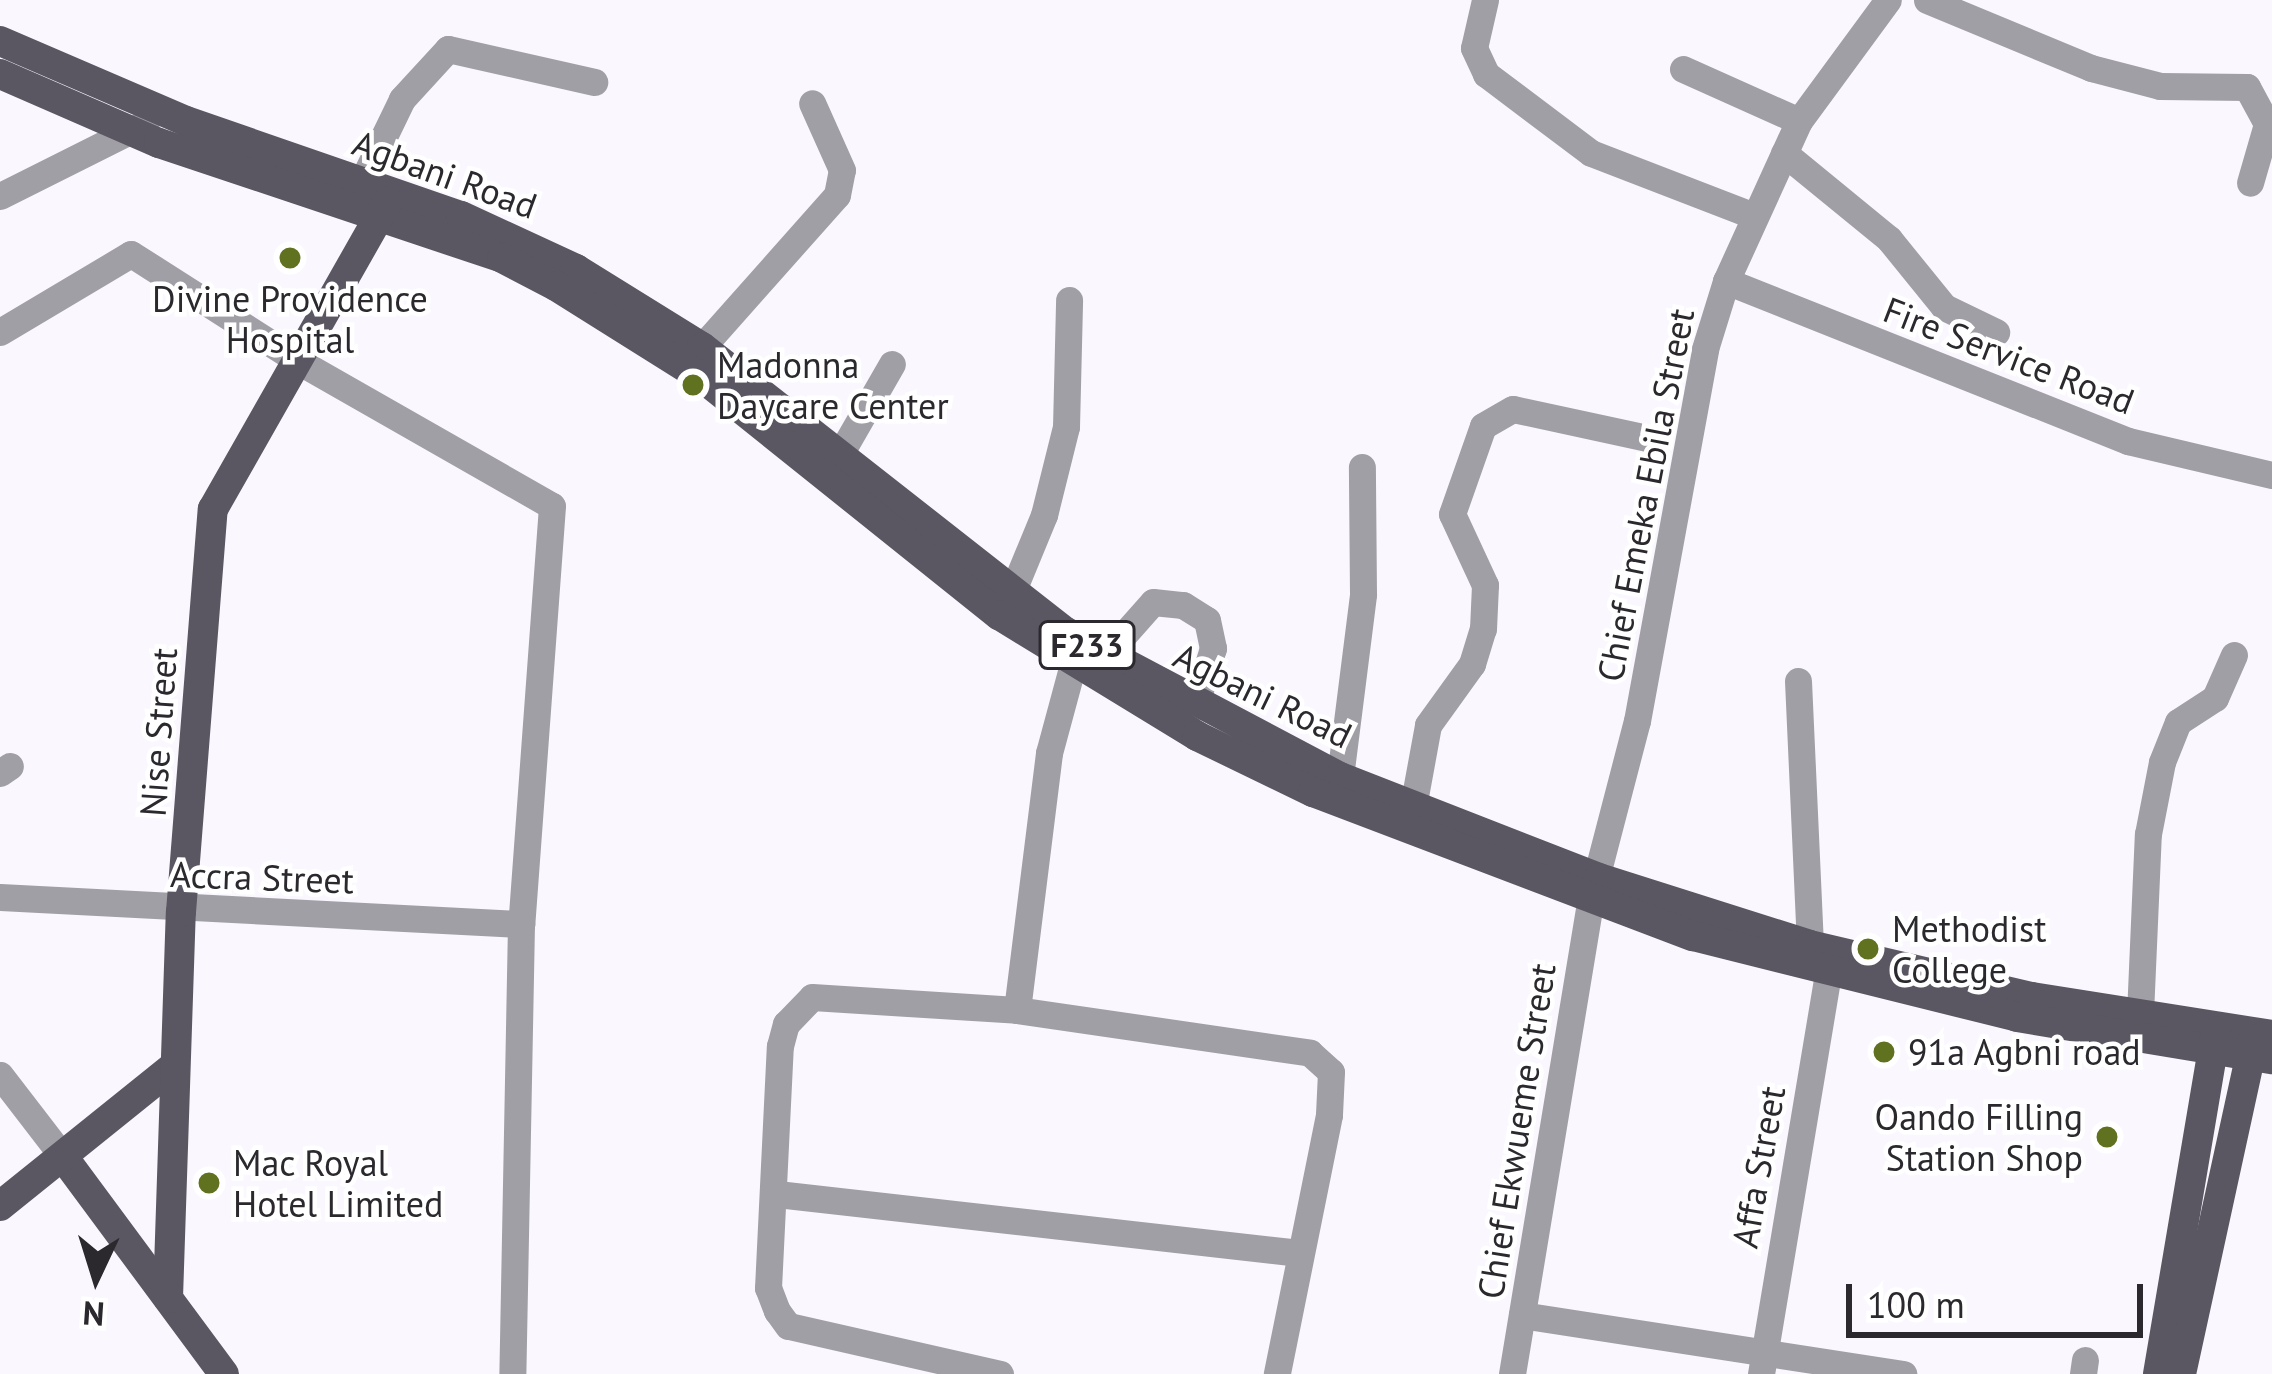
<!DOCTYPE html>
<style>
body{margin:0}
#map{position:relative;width:2272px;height:1374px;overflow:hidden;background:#faf8fe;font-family:"PT Sans",sans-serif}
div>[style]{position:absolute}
.minor>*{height:27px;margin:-13.5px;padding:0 13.5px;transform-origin:13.5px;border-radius:13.5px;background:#a19fa6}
.major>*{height:30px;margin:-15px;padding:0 15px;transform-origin:15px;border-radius:15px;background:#5a5762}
.dots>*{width:33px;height:33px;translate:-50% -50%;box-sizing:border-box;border:6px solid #fff;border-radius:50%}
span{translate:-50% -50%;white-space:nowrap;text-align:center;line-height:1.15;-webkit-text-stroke:9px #fff;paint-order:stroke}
.shield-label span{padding:3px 9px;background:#fff;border:3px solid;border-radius:9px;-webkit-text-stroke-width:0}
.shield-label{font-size:33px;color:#2b292e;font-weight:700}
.street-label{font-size:36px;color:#2b292e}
.poi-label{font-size:36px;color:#2b292e}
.left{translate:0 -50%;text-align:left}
.right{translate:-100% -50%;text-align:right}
.north{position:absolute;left:36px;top:1218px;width:120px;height:120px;-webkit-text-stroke:9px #fff;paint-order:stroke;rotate:184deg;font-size:33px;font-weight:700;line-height:48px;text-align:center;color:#2b292e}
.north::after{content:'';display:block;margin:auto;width:42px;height:54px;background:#2b292e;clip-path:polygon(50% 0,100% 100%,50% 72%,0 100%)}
.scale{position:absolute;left:1846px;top:1284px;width:297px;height:54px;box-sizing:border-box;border:6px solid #2b292e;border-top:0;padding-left:15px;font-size:36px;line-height:42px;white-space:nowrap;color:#2b292e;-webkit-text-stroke:9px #fff;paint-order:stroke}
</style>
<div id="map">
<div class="minor">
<div style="left:1485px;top:0;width:49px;rotate:102.9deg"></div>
<div style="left:1474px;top:48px;width:29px;rotate:65deg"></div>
<div style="left:1486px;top:74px;width:131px;rotate:37deg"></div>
<div style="left:1591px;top:153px;width:175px;rotate:21.1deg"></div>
<div style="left:1927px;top:0;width:178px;rotate:22.5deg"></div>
<div style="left:2091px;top:68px;width:71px;rotate:14.6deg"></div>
<div style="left:2160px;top:86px;width:87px;rotate:0.7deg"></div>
<div style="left:2247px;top:87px;width:42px;rotate:61.6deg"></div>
<div style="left:2267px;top:124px;width:61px;rotate:106.1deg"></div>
<div style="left:1683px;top:69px;width:127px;rotate:24.1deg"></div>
<div style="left:1784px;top:153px;width:136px;rotate:39.3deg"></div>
<div style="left:1889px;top:239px;width:87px;rotate:51deg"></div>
<div style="left:1944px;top:307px;width:58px;rotate:25.7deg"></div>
<div style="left:361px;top:184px;width:94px;rotate:-64.2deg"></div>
<div style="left:402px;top:99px;width:68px;rotate:-47.4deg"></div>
<div style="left:448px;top:49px;width:150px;rotate:12.7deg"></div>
<div style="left:0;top:196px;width:163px;rotate:-26.6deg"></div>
<div style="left:1726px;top:281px;width:433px;rotate:21.7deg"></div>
<div style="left:2128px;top:441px;width:148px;rotate:13.3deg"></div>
<div style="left:0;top:332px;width:152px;rotate:-30.8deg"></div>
<div style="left:131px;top:254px;width:198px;rotate:32.6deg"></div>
<div style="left:298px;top:361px;width:292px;rotate:29.7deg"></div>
<div style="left:552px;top:506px;width:419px;rotate:94.2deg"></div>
<div style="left:521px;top:924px;width:450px;rotate:91.1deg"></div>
<div style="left:702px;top:347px;width:203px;rotate:-48.4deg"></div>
<div style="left:837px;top:195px;width:25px;rotate:-79deg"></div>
<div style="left:842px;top:170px;width:73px;rotate:-114.1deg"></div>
<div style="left:839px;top:456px;width:106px;rotate:-60.1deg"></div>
<div style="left:1011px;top:595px;width:87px;rotate:-67.6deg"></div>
<div style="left:1044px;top:515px;width:91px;rotate:-76deg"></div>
<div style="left:1066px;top:427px;width:127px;rotate:-88.6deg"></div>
<div style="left:1105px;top:656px;width:72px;rotate:-48.4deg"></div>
<div style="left:1153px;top:602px;width:30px;rotate:6deg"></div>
<div style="left:1183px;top:605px;width:28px;rotate:32deg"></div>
<div style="left:1207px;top:620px;width:29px;rotate:78deg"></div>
<div style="left:1213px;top:648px;width:61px;rotate:107.2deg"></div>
<div style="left:1798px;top:681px;width:264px;rotate:87.4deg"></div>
<div style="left:0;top:773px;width:12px;rotate:-35deg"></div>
<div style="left:1340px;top:777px;width:184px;rotate:-82.8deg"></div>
<div style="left:1363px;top:594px;width:127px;rotate:-90.5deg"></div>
<div style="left:1413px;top:807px;width:83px;rotate:-79.6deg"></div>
<div style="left:1428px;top:725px;width:75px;rotate:-54.2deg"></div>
<div style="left:1472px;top:664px;width:37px;rotate:-73deg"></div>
<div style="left:1483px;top:629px;width:44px;rotate:-87.4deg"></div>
<div style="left:1485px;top:585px;width:78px;rotate:-114.9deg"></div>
<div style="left:1452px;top:514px;width:93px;rotate:-70.6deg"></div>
<div style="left:1483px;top:426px;width:34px;rotate:-30deg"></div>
<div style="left:1513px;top:409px;width:142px;rotate:12.2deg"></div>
<div style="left:0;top:897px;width:522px;rotate:2.97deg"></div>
<div style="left:1017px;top:1010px;width:259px;rotate:-82.9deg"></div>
<div style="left:1049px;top:753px;width:92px;rotate:-74.9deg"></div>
<div style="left:2140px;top:1014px;width:180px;rotate:-87.5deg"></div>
<div style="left:2148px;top:834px;width:73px;rotate:-79deg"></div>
<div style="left:2162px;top:762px;width:43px;rotate:-68.2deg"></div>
<div style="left:2178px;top:722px;width:44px;rotate:-33deg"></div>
<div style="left:2215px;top:698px;width:47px;rotate:-66.2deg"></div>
<div style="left:0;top:1075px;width:105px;rotate:52.4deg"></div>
<div style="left:777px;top:1194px;width:526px;rotate:6.44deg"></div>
<div style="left:1522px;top:1315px;width:386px;rotate:8.8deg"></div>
<div style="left:1000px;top:1374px;width:217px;rotate:-167.2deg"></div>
<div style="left:788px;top:1326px;width:19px;rotate:-126deg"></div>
<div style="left:777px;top:1311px;width:25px;rotate:-111deg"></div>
<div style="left:768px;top:1288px;width:242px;rotate:-87.2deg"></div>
<div style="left:780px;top:1046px;width:23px;rotate:-75deg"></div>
<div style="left:786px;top:1024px;width:37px;rotate:-46deg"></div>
<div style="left:812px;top:997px;width:205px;rotate:3.6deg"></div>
<div style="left:1017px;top:1010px;width:296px;rotate:8.3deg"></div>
<div style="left:1310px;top:1053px;width:28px;rotate:42deg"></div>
<div style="left:1331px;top:1072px;width:43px;rotate:92.7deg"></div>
<div style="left:1329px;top:1115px;width:264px;rotate:101.4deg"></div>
<div style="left:1512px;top:1374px;width:479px;rotate:-80.6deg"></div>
<div style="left:1590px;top:901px;width:186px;rotate:-75.4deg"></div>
<div style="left:1637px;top:721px;width:378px;rotate:-79.6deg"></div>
<div style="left:1705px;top:349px;width:71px;rotate:-72.8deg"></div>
<div style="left:1726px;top:281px;width:176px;rotate:-65.5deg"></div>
<div style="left:1799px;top:121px;width:150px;rotate:-53.7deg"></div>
<div style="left:1761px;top:1374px;width:407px;rotate:-80.5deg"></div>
<div style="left:2083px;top:1374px;width:14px;rotate:-82deg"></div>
</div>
<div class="major">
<div style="left:0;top:41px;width:202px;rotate:23.3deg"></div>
<div style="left:186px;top:121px;width:291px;rotate:19.1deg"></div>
<div style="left:461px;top:216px;width:127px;rotate:24.7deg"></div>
<div style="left:576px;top:269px;width:148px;rotate:31.8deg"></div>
<div style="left:702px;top:347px;width:462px;rotate:38.1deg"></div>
<div style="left:1066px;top:632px;width:310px;rotate:27.9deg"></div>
<div style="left:1340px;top:777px;width:278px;rotate:21.3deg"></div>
<div style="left:1599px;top:878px;width:221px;rotate:17.6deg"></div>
<div style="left:1810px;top:945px;width:228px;rotate:13.2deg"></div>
<div style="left:2032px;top:997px;width:243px;rotate:9deg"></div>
<div style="left:0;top:74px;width:173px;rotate:23.5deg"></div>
<div style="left:159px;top:143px;width:362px;rotate:18.5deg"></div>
<div style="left:502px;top:258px;width:61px;rotate:27.4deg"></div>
<div style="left:556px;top:286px;width:175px;rotate:32.1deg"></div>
<div style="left:704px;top:379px;width:378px;rotate:38.7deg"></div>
<div style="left:999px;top:615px;width:232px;rotate:31.4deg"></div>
<div style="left:1197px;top:736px;width:129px;rotate:25.8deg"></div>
<div style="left:1313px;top:792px;width:406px;rotate:20.8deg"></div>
<div style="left:1693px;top:936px;width:334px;rotate:14deg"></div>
<div style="left:2017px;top:1017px;width:258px;rotate:9.4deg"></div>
<div style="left:64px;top:1158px;width:269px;rotate:53.5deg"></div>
<div style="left:0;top:1206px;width:222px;rotate:-38.8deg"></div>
<div style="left:168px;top:1298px;width:386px;rotate:-88.1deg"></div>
<div style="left:181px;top:912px;width:404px;rotate:-85.5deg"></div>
<div style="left:213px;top:509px;width:354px;rotate:-60.4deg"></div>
<div style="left:2158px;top:1374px;width:347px;rotate:-80.4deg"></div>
<div style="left:2181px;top:1374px;width:342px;rotate:-77.7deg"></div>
</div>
<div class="dots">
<div style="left:290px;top:258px;background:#60711f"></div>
<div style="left:693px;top:385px;background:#60711f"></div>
<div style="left:1868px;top:949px;background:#60711f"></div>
<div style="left:1884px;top:1052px;background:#60711f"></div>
<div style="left:2107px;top:1137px;background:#60711f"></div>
<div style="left:209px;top:1183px;background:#60711f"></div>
</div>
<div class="shield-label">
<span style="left:1087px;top:645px">F233</span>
</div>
<div class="street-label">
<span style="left:445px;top:174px;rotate:20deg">Agbani Road</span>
<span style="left:2009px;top:355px;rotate:21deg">Fire Service Road</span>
<span style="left:1645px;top:495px;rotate:-79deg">Chief Emeka Ebila Street</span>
<span style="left:1263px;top:695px;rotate:26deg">Agbani Road</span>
<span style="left:158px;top:732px;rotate:-86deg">Nise Street</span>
<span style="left:262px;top:877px;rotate:2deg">Accra Street</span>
<span style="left:1516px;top:1131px;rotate:-81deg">Chief Ekwueme Street</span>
<span style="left:1758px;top:1167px;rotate:-80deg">Affa Street</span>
</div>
<div class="poi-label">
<span style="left:290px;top:319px">Divine Providence<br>Hospital</span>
<span class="left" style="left:717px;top:385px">Madonna<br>Daycare Center</span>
<span class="left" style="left:1892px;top:949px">Methodist<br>College</span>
<span class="left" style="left:1908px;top:1052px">91a Agbni road</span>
<span class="right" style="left:2083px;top:1137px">Oando Filling<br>Station Shop</span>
<span class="left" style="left:233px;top:1183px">Mac Royal<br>Hotel Limited</span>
</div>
<div class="north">N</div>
<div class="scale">100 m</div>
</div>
